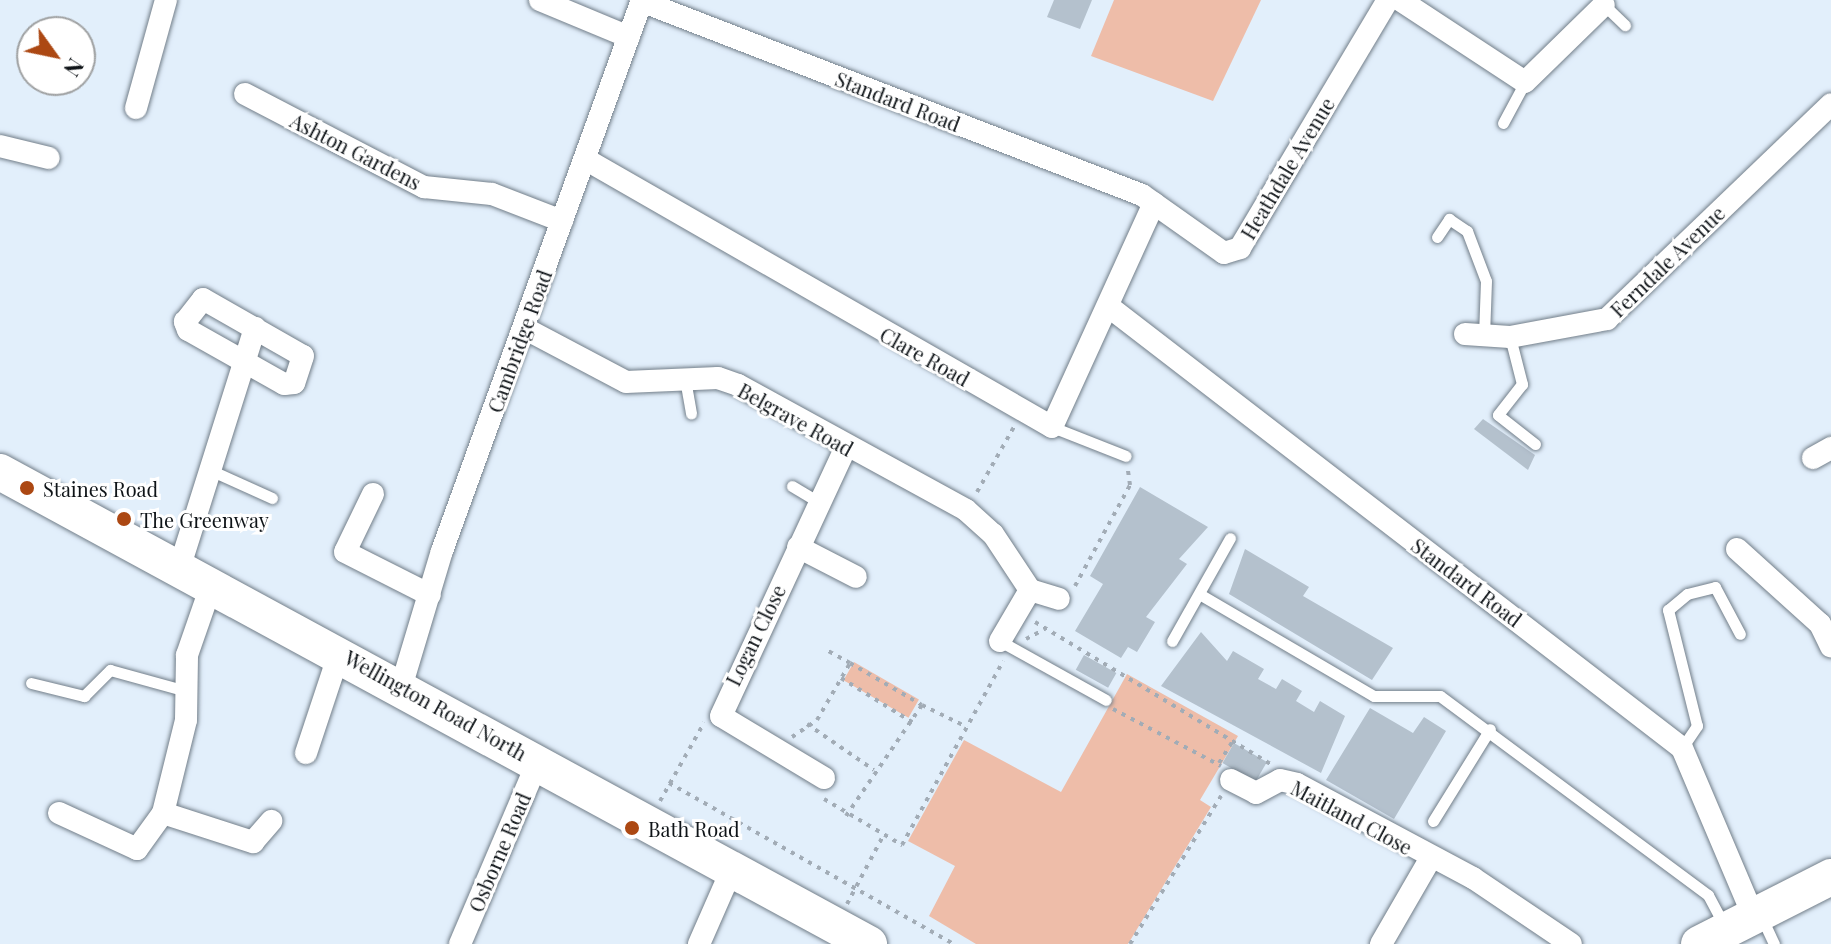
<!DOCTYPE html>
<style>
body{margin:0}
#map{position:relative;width:1831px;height:944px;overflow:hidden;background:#e2effb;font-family:"Playfair Display",serif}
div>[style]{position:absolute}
.green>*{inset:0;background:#eebda9;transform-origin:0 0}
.building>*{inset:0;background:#b4c1cd;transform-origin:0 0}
.path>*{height:4px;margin-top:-2px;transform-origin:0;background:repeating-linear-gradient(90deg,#a2acb6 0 4px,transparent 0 10px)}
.roads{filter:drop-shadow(0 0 2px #727e89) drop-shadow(0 0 2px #727e89)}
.service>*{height:11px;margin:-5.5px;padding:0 5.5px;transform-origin:5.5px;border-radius:5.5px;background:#fff}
.minor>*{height:22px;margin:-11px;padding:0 11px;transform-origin:11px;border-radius:11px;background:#fff}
.primary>*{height:36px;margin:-18px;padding:0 18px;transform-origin:18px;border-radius:18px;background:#fff}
.dots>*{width:22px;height:22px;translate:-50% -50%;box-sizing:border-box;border:4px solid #fff;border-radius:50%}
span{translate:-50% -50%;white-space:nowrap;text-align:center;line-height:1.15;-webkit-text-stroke:6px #fff;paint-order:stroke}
.street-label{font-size:20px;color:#0e1317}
.poi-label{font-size:20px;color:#0e1317}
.left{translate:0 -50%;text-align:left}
.north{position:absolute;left:16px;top:16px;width:80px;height:80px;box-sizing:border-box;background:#fff;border:2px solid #9fa1a2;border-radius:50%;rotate:123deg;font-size:22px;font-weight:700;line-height:32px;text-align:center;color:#0e1317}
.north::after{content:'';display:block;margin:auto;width:28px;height:36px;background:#ac4813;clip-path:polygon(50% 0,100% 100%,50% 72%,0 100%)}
</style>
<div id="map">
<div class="green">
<div style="clip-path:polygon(1114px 0,1261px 0,1213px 101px,1091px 56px)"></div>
<div style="left:854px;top:662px;width:75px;height:21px;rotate:30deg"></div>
<div style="clip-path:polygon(1127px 674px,1238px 736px,1200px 800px,1211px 807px,1128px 944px,976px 944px,929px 916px,955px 866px,908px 841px,964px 740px,1061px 792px)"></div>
</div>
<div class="building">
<div style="clip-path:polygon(1054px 0,1092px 0,1080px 29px,1047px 17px)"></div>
<div style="clip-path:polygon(1483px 419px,1535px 455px,1528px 470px,1474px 429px)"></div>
<div style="clip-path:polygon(1140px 487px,1208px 527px,1179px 559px,1187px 564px,1146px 617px,1155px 622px,1137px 652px,1128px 647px,1121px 658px,1075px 631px,1103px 584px,1090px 576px)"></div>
<div style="clip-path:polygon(1245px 549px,1309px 587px,1303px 596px,1393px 648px,1372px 680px,1229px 594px)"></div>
<div style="clip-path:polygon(1201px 632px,1227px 661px,1233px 651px,1264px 669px,1258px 679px,1276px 689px,1282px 679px,1302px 691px,1296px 701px,1314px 712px,1320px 701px,1345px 716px,1321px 773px,1161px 686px)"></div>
<div style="left:1084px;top:655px;width:37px;height:17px;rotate:29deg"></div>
<div style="clip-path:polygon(1370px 708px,1413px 733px,1424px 717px,1446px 731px,1394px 819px,1326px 780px)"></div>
<div style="left:1234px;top:743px;width:38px;height:23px;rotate:30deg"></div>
</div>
<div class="path">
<div style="left:977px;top:492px;width:75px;rotate:-60.4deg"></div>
<div style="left:1075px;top:586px;width:115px;rotate:-61.4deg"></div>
<div style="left:1130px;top:485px;width:15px;rotate:-98deg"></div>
<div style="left:1035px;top:622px;width:275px;rotate:31.1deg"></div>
<div style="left:1026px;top:639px;width:21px;rotate:-28deg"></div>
<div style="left:850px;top:663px;width:83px;rotate:30.3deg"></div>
<div style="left:841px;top:678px;width:84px;rotate:31.8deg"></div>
<div style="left:1113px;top:709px;width:122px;rotate:27.8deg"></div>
<div style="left:807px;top:724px;width:81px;rotate:34.5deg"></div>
<div style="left:792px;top:737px;width:30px;rotate:-34deg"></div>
<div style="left:817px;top:720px;width:66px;rotate:-59.9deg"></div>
<div style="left:850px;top:663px;width:29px;rotate:-151deg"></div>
<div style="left:1219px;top:763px;width:28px;rotate:-58deg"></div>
<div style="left:669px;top:783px;width:326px;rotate:29.5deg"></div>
<div style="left:824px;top:799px;width:91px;rotate:30.5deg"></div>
<div style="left:902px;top:845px;width:210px;rotate:-61.2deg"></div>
<div style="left:660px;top:801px;width:90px;rotate:-60.6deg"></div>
<div style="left:846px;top:816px;width:135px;rotate:-55.6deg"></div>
<div style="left:922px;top:705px;width:50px;rotate:26.1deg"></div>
<div style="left:847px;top:904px;width:77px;rotate:-62.1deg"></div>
<div style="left:1130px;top:944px;width:174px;rotate:-58.4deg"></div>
</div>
<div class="roads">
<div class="service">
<div style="left:1602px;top:3px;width:32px;rotate:44deg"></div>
<div style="left:1503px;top:123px;width:47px;rotate:-61.8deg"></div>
<div style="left:1437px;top:237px;width:22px;rotate:-56deg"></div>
<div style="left:1449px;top:219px;width:22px;rotate:34deg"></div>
<div style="left:1467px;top:231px;width:53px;rotate:69.2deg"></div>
<div style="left:1486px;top:281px;width:55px;rotate:92.1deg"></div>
<div style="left:1510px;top:337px;width:49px;rotate:75.7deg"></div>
<div style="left:1522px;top:384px;width:39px;rotate:128deg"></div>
<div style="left:1498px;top:415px;width:47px;rotate:38.1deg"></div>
<div style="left:685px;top:379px;width:35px;rotate:80deg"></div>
<div style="left:1052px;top:427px;width:79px;rotate:21.4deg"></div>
<div style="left:210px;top:470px;width:68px;rotate:24.3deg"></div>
<div style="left:792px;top:486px;width:29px;rotate:31deg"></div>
<div style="left:1201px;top:595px;width:200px;rotate:30.3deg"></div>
<div style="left:1374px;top:696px;width:66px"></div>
<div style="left:1440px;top:696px;width:334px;rotate:36.6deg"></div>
<div style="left:1708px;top:895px;width:34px;rotate:62deg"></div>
<div style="left:1000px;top:641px;width:121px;rotate:29.1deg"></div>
<div style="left:1172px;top:641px;width:118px;rotate:-60.6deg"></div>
<div style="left:31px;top:683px;width:55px;rotate:13.8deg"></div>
<div style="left:84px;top:696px;width:37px;rotate:-45deg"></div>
<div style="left:110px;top:670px;width:79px;rotate:15.4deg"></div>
<div style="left:1682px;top:748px;width:27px;rotate:-56deg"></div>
<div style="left:1697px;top:726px;width:120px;rotate:-104deg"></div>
<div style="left:1668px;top:610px;width:25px;rotate:-40deg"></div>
<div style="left:1687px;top:594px;width:29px;rotate:-14deg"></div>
<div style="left:1715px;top:587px;width:53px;rotate:62deg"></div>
<div style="left:1433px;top:821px;width:108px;rotate:-58.2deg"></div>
<div style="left:1761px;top:916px;width:31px;rotate:65deg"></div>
</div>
<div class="minor">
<div style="left:540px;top:0;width:96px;rotate:22.6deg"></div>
<div style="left:1400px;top:0;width:149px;rotate:33.3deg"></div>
<div style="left:1525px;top:82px;width:110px;rotate:-44.3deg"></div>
<div style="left:641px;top:1px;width:537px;rotate:21.17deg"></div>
<div style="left:1142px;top:195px;width:100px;rotate:35.3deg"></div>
<div style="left:1224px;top:253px;width:17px;rotate:-17deg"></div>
<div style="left:1240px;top:248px;width:289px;rotate:-59.2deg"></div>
<div style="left:245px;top:94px;width:202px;rotate:27.5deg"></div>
<div style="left:424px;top:187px;width:68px;rotate:5.9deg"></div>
<div style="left:492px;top:194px;width:75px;rotate:21.1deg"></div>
<div style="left:136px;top:108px;width:112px;rotate:-74.5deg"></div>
<div style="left:0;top:146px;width:50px;rotate:13.8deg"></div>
<div style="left:585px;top:159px;width:538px;rotate:29.85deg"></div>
<div style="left:1052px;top:427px;width:246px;rotate:-65.5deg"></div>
<div style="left:203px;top:299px;width:115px;rotate:29.7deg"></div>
<div style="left:303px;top:356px;width:28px;rotate:108deg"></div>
<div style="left:294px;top:383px;width:10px;rotate:174deg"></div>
<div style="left:284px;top:384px;width:110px;rotate:-150.6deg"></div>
<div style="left:188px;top:330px;width:9px;rotate:-111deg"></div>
<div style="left:185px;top:322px;width:29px;rotate:-52deg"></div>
<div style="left:1108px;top:306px;width:724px;rotate:37.6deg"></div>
<div style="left:1682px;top:748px;width:181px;rotate:67deg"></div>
<div style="left:524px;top:328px;width:115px;rotate:27.9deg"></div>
<div style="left:626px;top:382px;width:92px;rotate:-2.5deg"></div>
<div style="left:718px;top:378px;width:21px;rotate:19deg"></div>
<div style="left:738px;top:385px;width:260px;rotate:28.7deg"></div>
<div style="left:966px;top:510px;width:36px;rotate:42deg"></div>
<div style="left:993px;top:534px;width:67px;rotate:56.5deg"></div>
<div style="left:1030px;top:590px;width:30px;rotate:17deg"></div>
<div style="left:1465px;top:334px;width:45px;rotate:3.8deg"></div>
<div style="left:1510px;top:337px;width:99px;rotate:-10.5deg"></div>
<div style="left:1607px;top:319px;width:310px;rotate:-43.8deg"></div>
<div style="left:1813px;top:458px;width:21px;rotate:-29deg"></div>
<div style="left:373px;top:494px;width:64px;rotate:115.8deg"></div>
<div style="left:345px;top:552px;width:95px;rotate:26.8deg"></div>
<div style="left:798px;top:547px;width:65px;rotate:27.3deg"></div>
<div style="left:1737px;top:549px;width:112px;rotate:42.1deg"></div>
<div style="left:1820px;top:624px;width:25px;rotate:64deg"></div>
<div style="left:179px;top:569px;width:253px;rotate:-72.5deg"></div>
<div style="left:1000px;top:641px;width:59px;rotate:-59.5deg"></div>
<div style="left:402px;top:684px;width:139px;rotate:-73.3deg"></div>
<div style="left:442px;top:551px;width:586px;rotate:-70.05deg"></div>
<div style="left:306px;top:753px;width:108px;rotate:-71.6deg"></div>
<div style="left:824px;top:778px;width:120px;rotate:-149deg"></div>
<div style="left:721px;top:716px;width:297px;rotate:-65.1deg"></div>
<div style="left:1231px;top:780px;width:28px;rotate:27deg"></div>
<div style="left:1256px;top:793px;width:27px;rotate:-28deg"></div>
<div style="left:1280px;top:780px;width:17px;rotate:13deg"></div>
<div style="left:1297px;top:784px;width:200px;rotate:28.1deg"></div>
<div style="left:1473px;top:878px;width:118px;rotate:34deg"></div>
<div style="left:59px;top:813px;width:86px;rotate:24.8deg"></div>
<div style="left:137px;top:849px;width:44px;rotate:-54.2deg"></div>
<div style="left:163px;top:813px;width:96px;rotate:-76.1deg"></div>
<div style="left:186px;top:720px;width:65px;rotate:-89.1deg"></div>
<div style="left:187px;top:655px;width:73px;rotate:-70.8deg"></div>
<div style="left:163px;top:813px;width:95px;rotate:17.9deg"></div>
<div style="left:253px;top:842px;width:28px;rotate:-49deg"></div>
<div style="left:460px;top:944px;width:199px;rotate:-66.9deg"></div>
<div style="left:699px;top:944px;width:82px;rotate:-66.3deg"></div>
<div style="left:1381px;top:944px;width:98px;rotate:-60deg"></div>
</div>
<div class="primary">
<div style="left:0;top:472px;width:989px;rotate:28.51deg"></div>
<div style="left:1699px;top:944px;width:148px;rotate:-26.9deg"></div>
</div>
</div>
<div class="dots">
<div style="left:27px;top:488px;background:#ac4813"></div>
<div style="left:124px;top:519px;background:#ac4813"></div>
<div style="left:632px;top:828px;background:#ac4813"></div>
</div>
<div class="street-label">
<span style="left:898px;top:101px;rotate:21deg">Standard Road</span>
<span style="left:356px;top:151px;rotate:27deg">Ashton Gardens</span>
<span style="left:1287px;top:168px;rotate:-59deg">Heathdale Avenue</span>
<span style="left:1667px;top:261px;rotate:-44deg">Ferndale Avenue</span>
<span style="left:519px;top:341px;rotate:-70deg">Cambridge Road</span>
<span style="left:925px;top:356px;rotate:29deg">Clare Road</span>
<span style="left:796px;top:419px;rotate:29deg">Belgrave Road</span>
<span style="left:1467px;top:582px;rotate:37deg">Standard Road</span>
<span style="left:755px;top:635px;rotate:-64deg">Logan Close</span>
<span style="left:436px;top:705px;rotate:29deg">Wellington Road North</span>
<span style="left:1352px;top:817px;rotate:28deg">Maitland Close</span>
<span style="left:499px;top:852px;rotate:-67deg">Osborne Road</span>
</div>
<div class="poi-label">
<span class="left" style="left:43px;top:488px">Staines Road</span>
<span class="left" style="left:140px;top:519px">The Greenway</span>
<span class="left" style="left:648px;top:828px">Bath Road</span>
</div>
<div class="north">N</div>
</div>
